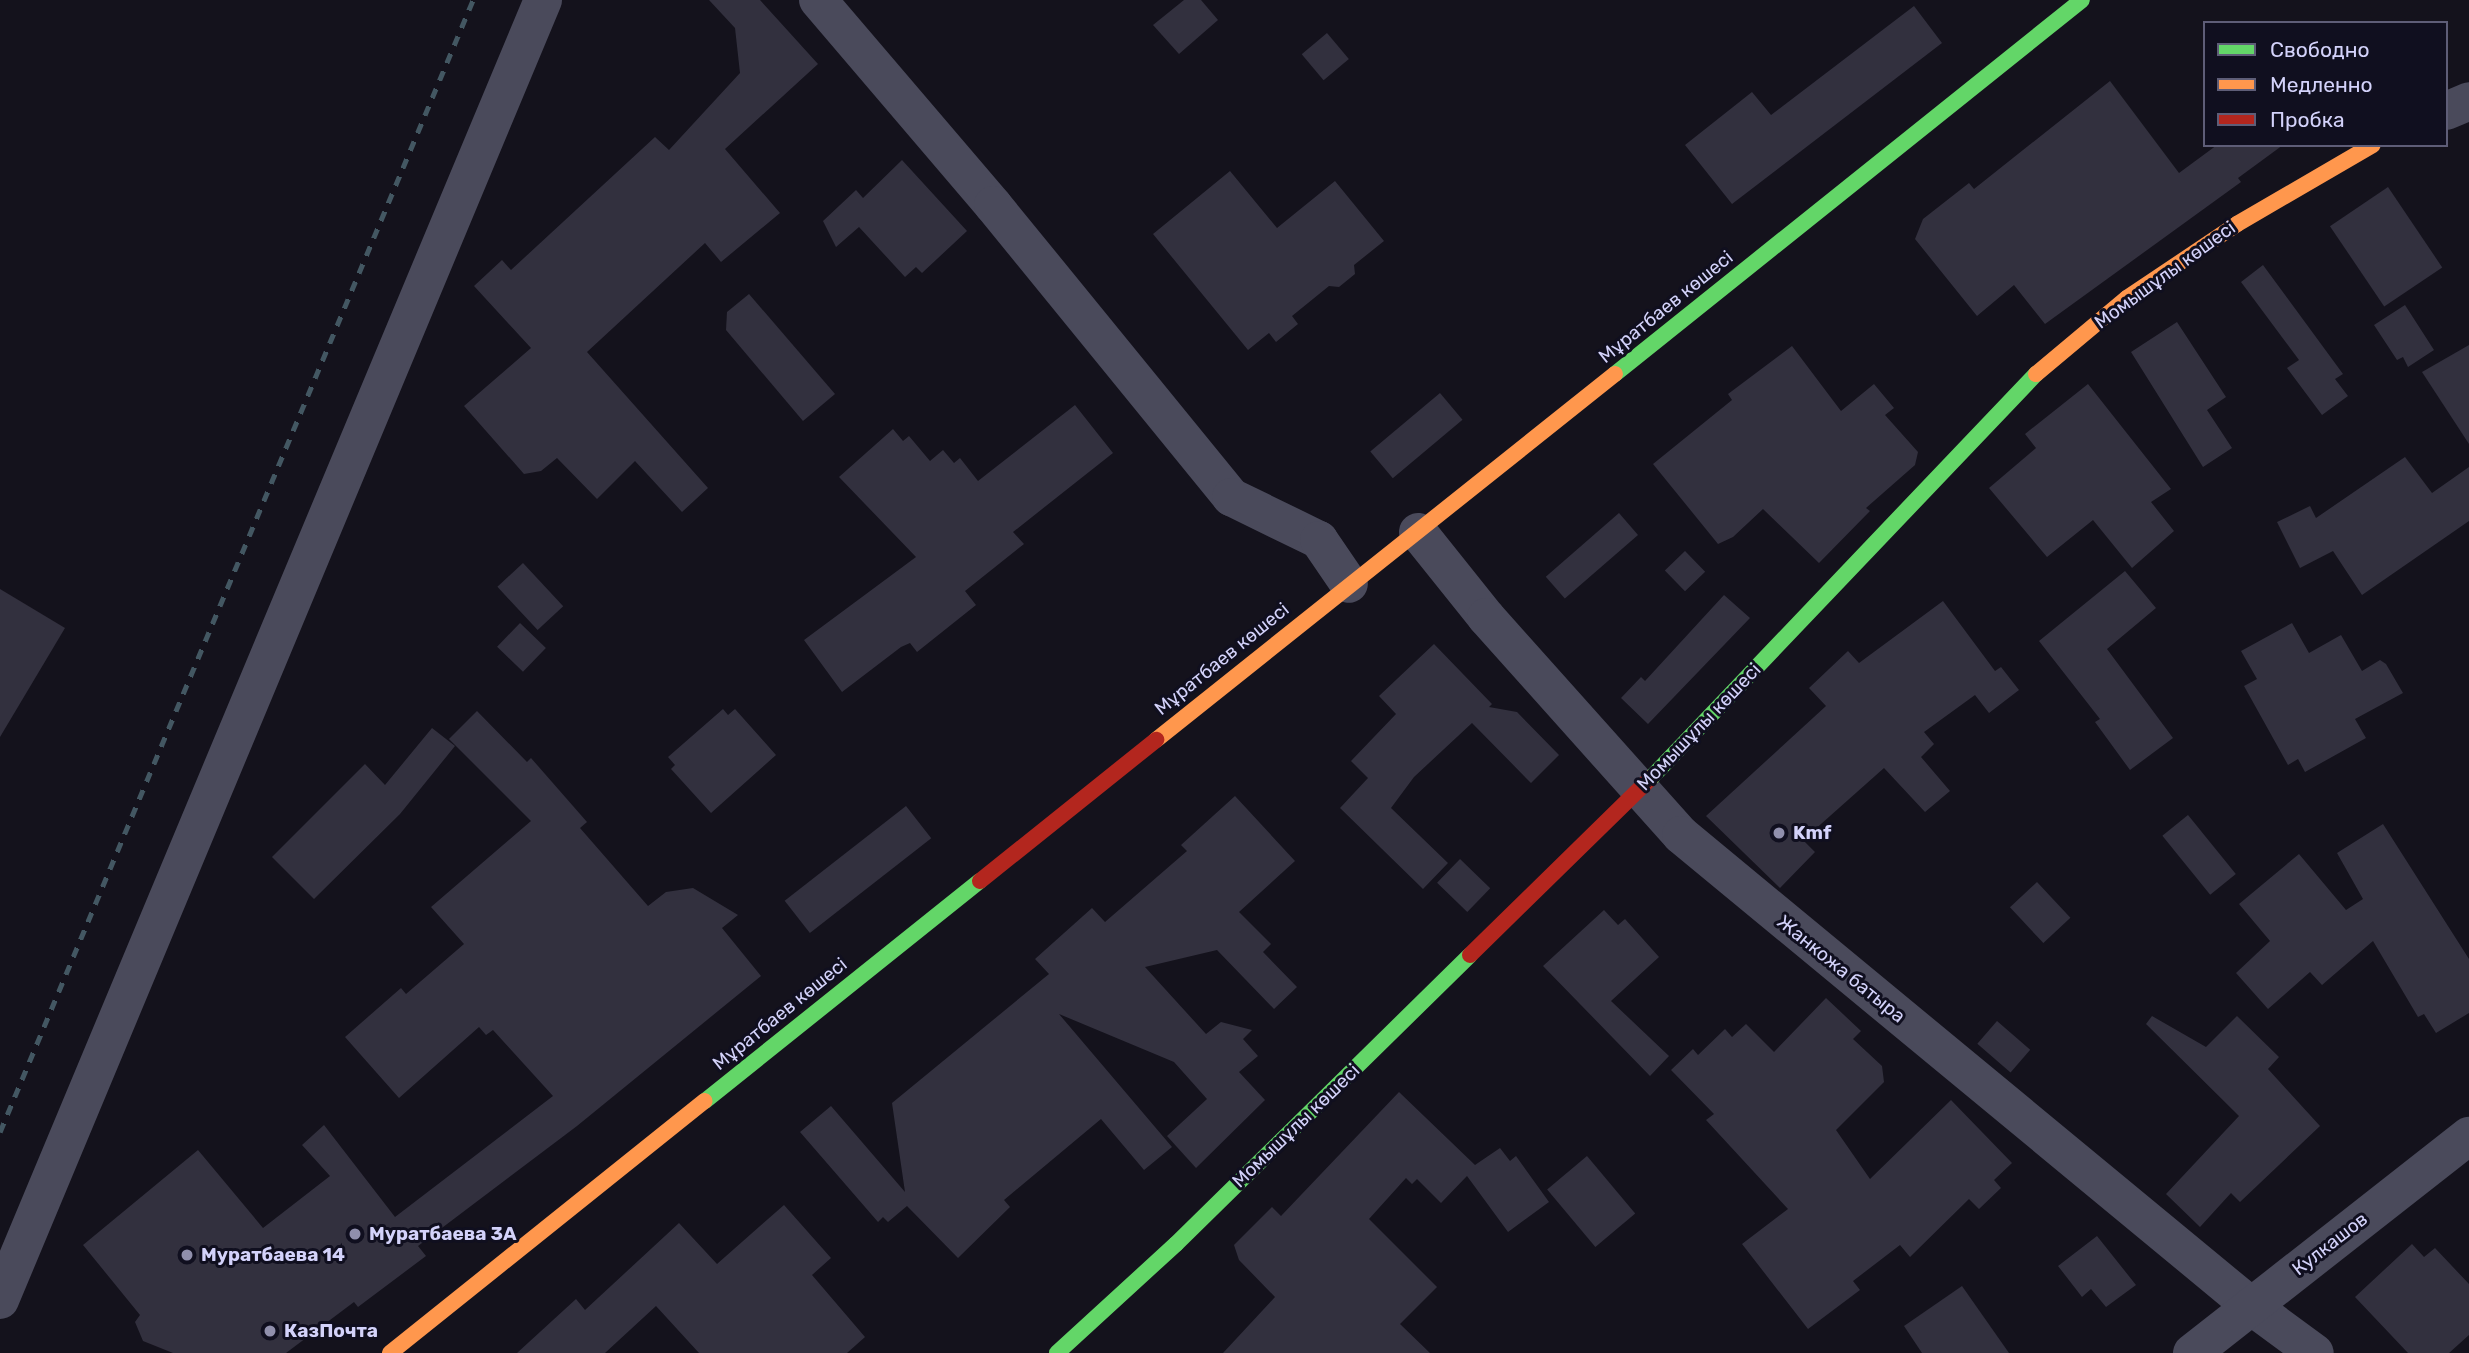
<!DOCTYPE html>
<meta charset="utf-8">
<style>
body{margin:0}
#map{position:relative;width:2469px;height:1353px;overflow:hidden;background:#14121c;font-family:Rubik,sans-serif}
div>[style]{position:absolute}
.building>*{inset:0;background:#32303e;transform-origin:0 0}
.street>*{height:38px;margin:-19px;padding:0 19px;transform-origin:19px;border-radius:19px;background:#4a4a5b}
.fast>*{height:16px;margin:-8px;padding:0 8px;transform-origin:8px;border-radius:8px;background:#63d668}
.slow>*{height:16px;margin:-8px;padding:0 8px;transform-origin:8px;border-radius:8px;background:#ff974d}
.jam>*{height:16px;margin:-8px;padding:0 8px;transform-origin:8px;border-radius:8px;background:#b3261e}
.rail>*{height:5px;margin-top:-2.5px;transform-origin:0;background:repeating-linear-gradient(90deg,#435762 0 10px,transparent 0 19px)}
.dots>*{width:19px;height:19px;translate:-50% -50%;box-sizing:border-box;border:4px solid #100f1f;border-radius:50%}
span{translate:-50% -50%;white-space:nowrap;text-align:center;line-height:1.15;-webkit-text-stroke:6px #100f1f;paint-order:stroke}
.street-label{font-size:19px;color:#d3d2fa}
.poi-label{font-size:19px;color:#d3d2fa;font-weight:700}
.left{translate:0 -50%;text-align:left}
.legend{position:absolute;left:2203px;top:21px;width:245px;height:126px;box-sizing:border-box;background:#100f1f;border:2px solid #5e5d77;margin:0;padding:9px 12px;list-style:none;font-size:21px;color:#d3d2fa}
.legend li{display:flex;align-items:center;gap:14px;height:35px}
.legend b{width:35px;border:2px solid #5e5d77}
</style>
<div id="map">
<div class="building">
<div style="clip-path:polygon(709px 0,760px 0,818px 64px,725px 149px,780px 213px,721px 262px,705px 243px,587px 352px,708px 488px,682px 512px,635px 461px,597px 499px,557px 458px,541px 471px,524px 474px,464px 406px,531px 348px,474px 286px,502px 260px,511px 270px,655px 137px,669px 150px,740px 73px,735px 28px)"></div>
<div style="clip-path:polygon(1184px 0,1201px 0,1218px 20px,1179px 54px,1153px 25px)"></div>
<div style="clip-path:polygon(1914px 6px,1942px 43px,1732px 204px,1685px 145px,1752px 92px,1771px 115px)"></div>
<div style="left:1327px;top:33px;width:34px;height:33px;rotate:50deg"></div>
<div style="clip-path:polygon(2110px 81px,2179px 173px,2217px 145px,2283px 145px,2238px 178px,2241px 182px,2045px 324px,2014px 285px,1977px 316px,1915px 239px,1923px 219px,1969px 183px,1974px 189px)"></div>
<div style="clip-path:polygon(902px 160px,967px 231px,922px 273px,916px 267px,905px 277px,859px 227px,836px 247px,823px 221px,856px 190px,863px 198px)"></div>
<div style="clip-path:polygon(1230px 171px,1277px 228px,1335px 181px,1384px 241px,1354px 265px,1355px 274px,1339px 287px,1329px 286px,1292px 316px,1298px 324px,1276px 342px,1269px 333px,1248px 350px,1153px 234px)"></div>
<div style="left:2388px;top:187px;width:97px;height:70px;rotate:56deg"></div>
<div style="clip-path:polygon(2263px 265px,2343px 374px,2335px 379px,2348px 396px,2322px 415px,2287px 368px,2299px 360px,2241px 282px)"></div>
<div style="clip-path:polygon(749px 294px,835px 394px,803px 421px,726px 330px,727px 312px)"></div>
<div style="clip-path:polygon(2405px 305px,2434px 350px,2408px 367px,2403px 357px,2397px 360px,2374px 325px)"></div>
<div style="clip-path:polygon(2177px 322px,2226px 397px,2207px 410px,2232px 448px,2203px 467px,2131px 352px)"></div>
<div style="clip-path:polygon(2469px 345px,2469px 444px,2422px 372px)"></div>
<div style="clip-path:polygon(1792px 346px,1841px 411px,1874px 384px,1894px 408px,1885px 415px,1918px 452px,1915px 465px,1866px 508px,1870px 511px,1819px 563px,1763px 509px,1733px 537px,1718px 544px,1653px 464px,1732px 400px,1728px 394px)"></div>
<div style="clip-path:polygon(2088px 384px,2171px 489px,2151px 502px,2174px 531px,2132px 568px,2093px 520px,2047px 557px,1989px 488px,2036px 448px,2025px 434px)"></div>
<div style="left:1440px;top:393px;width:35px;height:91px;rotate:50deg"></div>
<div style="clip-path:polygon(1075px 405px,1113px 453px,1013px 532px,1024px 544px,965px 591px,976px 605px,917px 652px,910px 643px,901px 647px,842px 692px,804px 640px,916px 557px,839px 477px,893px 429px,903px 441px,909px 436px,930px 461px,943px 450px,954px 463px,960px 458px,978px 481px)"></div>
<div style="clip-path:polygon(2405px 457px,2432px 493px,2469px 467px,2469px 521px,2362px 595px,2333px 551px,2300px 568px,2277px 522px,2310px 506px,2316px 518px)"></div>
<div style="left:1619px;top:513px;width:29px;height:97px;rotate:49deg"></div>
<div style="left:1685px;top:551px;width:29px;height:28px;rotate:46deg"></div>
<div style="left:523px;top:563px;width:59px;height:35px;rotate:47deg"></div>
<div style="clip-path:polygon(2125px 571px,2156px 608px,2107px 649px,2173px 738px,2130px 770px,2095px 722px,2100px 719px,2039px 641px)"></div>
<div style="clip-path:polygon(0 589px,65px 628px,0 737px)"></div>
<div style="clip-path:polygon(1724px 595px,1750px 618px,1648px 724px,1621px 698px,1641px 677px,1645px 681px)"></div>
<div style="clip-path:polygon(1943px 601px,1995px 671px,2001px 667px,2019px 690px,1989px 713px,1975px 695px,1924px 732px,1934px 744px,1921px 757px,1950px 791px,1925px 812px,1884px 768px,1803px 840px,1815px 852px,1780px 888px,1706px 816px,1826px 706px,1809px 688px,1848px 651px,1859px 663px)"></div>
<div style="left:520px;top:623px;width:36px;height:33px;rotate:44deg"></div>
<div style="clip-path:polygon(2292px 623px,2309px 653px,2341px 635px,2362px 671px,2380px 660px,2386px 664px,2403px 693px,2355px 719px,2366px 738px,2305px 772px,2298px 759px,2288px 765px,2244px 686px,2257px 679px,2241px 651px)"></div>
<div style="clip-path:polygon(1434px 644px,1492px 704px,1489px 707px,1517px 712px,1559px 755px,1531px 783px,1472px 723px,1414px 777px,1391px 808px,1448px 863px,1423px 889px,1340px 808px,1368px 778px,1351px 761px,1396px 714px,1379px 696px)"></div>
<div style="clip-path:polygon(723px 709px,728px 715px,735px 709px,776px 755px,711px 813px,671px 769px,675px 765px,668px 757px)"></div>
<div style="clip-path:polygon(477px 711px,527px 762px,531px 758px,587px 822px,580px 828px,648px 906px,666px 892px,693px 888px,738px 915px,722px 928px,761px 976px,577px 1126px,418px 1246px,426px 1256px,358px 1307px,354px 1302px,286px 1353px,173px 1353px,143px 1341px,135px 1322px,140px 1315px,83px 1245px,198px 1150px,263px 1228px,330px 1176px,302px 1145px,324px 1125px,395px 1217px,553px 1096px,493px 1030px,486px 1035px,479px 1027px,399px 1098px,345px 1037px,401px 988px,406px 994px,464px 944px,431px 907px,531px 821px,449px 739px)"></div>
<div style="clip-path:polygon(432px 728px,455px 746px,400px 814px,314px 899px,272px 857px,365px 764px,385px 785px)"></div>
<div style="clip-path:polygon(1235px 796px,1295px 861px,1239px 912px,1271px 944px,1263px 952px,1297px 987px,1274px 1009px,1217px 950px,1145px 967px,1206px 1034px,1221px 1022px,1252px 1030px,1243px 1039px,1258px 1056px,1239px 1072px,1265px 1100px,1196px 1168px,1167px 1136px,1207px 1099px,1174px 1062px,1059px 1014px,1172px 1147px,1144px 1170px,1101px 1119px,1004px 1200px,1010px 1207px,958px 1258px,907px 1206px,888px 1222px,883px 1217px,878px 1222px,800px 1132px,831px 1106px,905px 1192px,892px 1103px,1049px 974px,1035px 959px,1092px 908px,1105px 922px,1187px 851px,1181px 845px)"></div>
<div style="left:906px;top:806px;width:41px;height:154px;rotate:52deg"></div>
<div style="left:2188px;top:815px;width:76px;height:33px;rotate:51deg"></div>
<div style="clip-path:polygon(2383px 824px,2469px 959px,2469px 1013px,2436px 1033px,2424px 1014px,2418px 1017px,2373px 941px,2322px 985px,2310px 972px,2268px 1009px,2236px 973px,2270px 941px,2239px 904px,2299px 854px,2346px 910px,2363px 899px,2337px 853px)"></div>
<div style="left:1460px;top:859px;width:42px;height:33px;rotate:44deg"></div>
<div style="left:2037px;top:882px;width:49px;height:37px;rotate:47deg"></div>
<div style="clip-path:polygon(1604px 910px,1618px 925px,1625px 919px,1659px 957px,1611px 1001px,1669px 1056px,1650px 1076px,1543px 966px)"></div>
<div style="clip-path:polygon(1826px 998px,1861px 1031px,1853px 1039px,1882px 1066px,1884px 1082px,1836px 1130px,1870px 1179px,1951px 1100px,2012px 1163px,1994px 1180px,2001px 1188px,1979px 1209px,1969px 1199px,1910px 1257px,1900px 1245px,1853px 1281px,1860px 1290px,1808px 1329px,1742px 1244px,1788px 1209px,1706px 1120px,1714px 1114px,1671px 1070px,1693px 1049px,1698px 1055px,1725px 1029px,1732px 1037px,1746px 1024px,1774px 1052px)"></div>
<div style="clip-path:polygon(2152px 1016px,2206px 1047px,2237px 1016px,2279px 1057px,2268px 1069px,2320px 1126px,2240px 1202px,2231px 1193px,2200px 1227px,2166px 1194px,2239px 1116px,2146px 1024px)"></div>
<div style="left:1997px;top:1021px;width:44px;height:30px;rotate:41deg"></div>
<div style="clip-path:polygon(1399px 1092px,1475px 1165px,1500px 1148px,1510px 1161px,1516px 1156px,1549px 1202px,1508px 1232px,1467px 1176px,1441px 1203px,1417px 1179px,1412px 1184px,1406px 1178px,1369px 1219px,1437px 1287px,1400px 1324px,1430px 1353px,1223px 1353px,1275px 1297px,1239px 1260px,1234px 1245px,1272px 1207px,1281px 1216px)"></div>
<div style="left:1587px;top:1156px;width:75px;height:52px;rotate:50deg"></div>
<div style="clip-path:polygon(784px 1205px,831px 1258px,812px 1275px,865px 1337px,847px 1353px,699px 1353px,656px 1306px,605px 1353px,517px 1353px,576px 1299px,585px 1310px,679px 1223px,717px 1264px)"></div>
<div style="clip-path:polygon(2097px 1236px,2136px 1285px,2106px 1307px,2091px 1289px,2082px 1297px,2058px 1266px)"></div>
<div style="clip-path:polygon(2412px 1244px,2424px 1257px,2435px 1248px,2469px 1284px,2469px 1335px,2449px 1353px,2408px 1353px,2355px 1297px)"></div>
<div style="clip-path:polygon(1962px 1286px,2009px 1353px,1922px 1353px,1904px 1326px)"></div>
</div>
<div class="street">
<div style="left:818px;top:0;width:270px;rotate:49.5deg"></div>
<div style="left:993px;top:205px;width:377px;rotate:50.8deg"></div>
<div style="left:1231px;top:497px;width:98px;rotate:26deg"></div>
<div style="left:1319px;top:540px;width:53px;rotate:55.7deg"></div>
<div style="left:2446px;top:111px;width:25px;rotate:-23deg"></div>
<div style="left:1418px;top:532px;width:109px;rotate:51.3deg"></div>
<div style="left:1486px;top:617px;width:292px;rotate:48.2deg"></div>
<div style="left:1681px;top:835px;width:739px;rotate:39.57deg"></div>
<div style="left:2251px;top:1306px;width:79px;rotate:36.3deg"></div>
<div style="left:0;top:1300px;width:1409px;rotate:-67.33deg"></div>
<div style="left:2192px;top:1353px;width:352px;rotate:-38.1deg"></div>
</div>
<div class="fast">
<div style="left:1615px;top:374px;width:598px;rotate:-38.69deg"></div>
<div style="left:1651px;top:778px;width:558px;rotate:-46.38deg"></div>
<div style="left:705px;top:1101px;width:352px;rotate:-38.7deg"></div>
<div style="left:1057px;top:1353px;width:161px;rotate:-42.5deg"></div>
<div style="left:1176px;top:1244px;width:412px;rotate:-44.5deg"></div>
</div>
<div class="slow">
<div style="left:2036px;top:374px;width:119px;rotate:-39.9deg"></div>
<div style="left:2127px;top:298px;width:133px;rotate:-33.9deg"></div>
<div style="left:2237px;top:224px;width:157px;rotate:-30.2deg"></div>
<div style="left:1156px;top:740px;width:587px;rotate:-38.57deg"></div>
<div style="left:390px;top:1353px;width:403px;rotate:-38.7deg"></div>
</div>
<div class="jam">
<div style="left:980px;top:881px;width:226px;rotate:-38.7deg"></div>
<div style="left:1470px;top:955px;width:253px;rotate:-44.4deg"></div>
</div>
<div class="rail">
<div style="left:0;top:1132px;width:1227px;rotate:-67.32deg"></div>
</div>
<div class="dots">
<div style="left:1779px;top:833px;background:#908fac"></div>
<div style="left:355px;top:1234px;background:#908fac"></div>
<div style="left:187px;top:1255px;background:#908fac"></div>
<div style="left:270px;top:1331px;background:#908fac"></div>
</div>
<div class="street-label">
<span style="left:2165px;top:275px;rotate:-36deg">Момышұлы көшесі</span>
<span style="left:1666px;top:307px;rotate:-39deg">Мұратбаев көшесі</span>
<span style="left:1222px;top:659px;rotate:-39deg">Мұратбаев көшесі</span>
<span style="left:1699px;top:727px;rotate:-46deg">Момышұлы көшесі</span>
<span style="left:1841px;top:969px;rotate:39deg">Жанкожа батыра</span>
<span style="left:780px;top:1014px;rotate:-39deg">Мұратбаев көшесі</span>
<span style="left:1296px;top:1126px;rotate:-44deg">Момышұлы көшесі</span>
<span style="left:2330px;top:1244px;rotate:-38deg">Кулкашов</span>
</div>
<div class="poi-label">
<span class="left" style="left:1793px;top:833px">Kmf</span>
<span class="left" style="left:369px;top:1234px">Муратбаева 3А</span>
<span class="left" style="left:201px;top:1255px">Муратбаева 14</span>
<span class="left" style="left:284px;top:1331px">КазПочта</span>
</div>
<ul class="legend">
<li><b style="height:9px;background:#63d668"></b>Свободно</li>
<li><b style="height:9px;background:#ff974d"></b>Медленно</li>
<li><b style="height:9px;background:#b3261e"></b>Пробка</li>
</ul>
</div>
